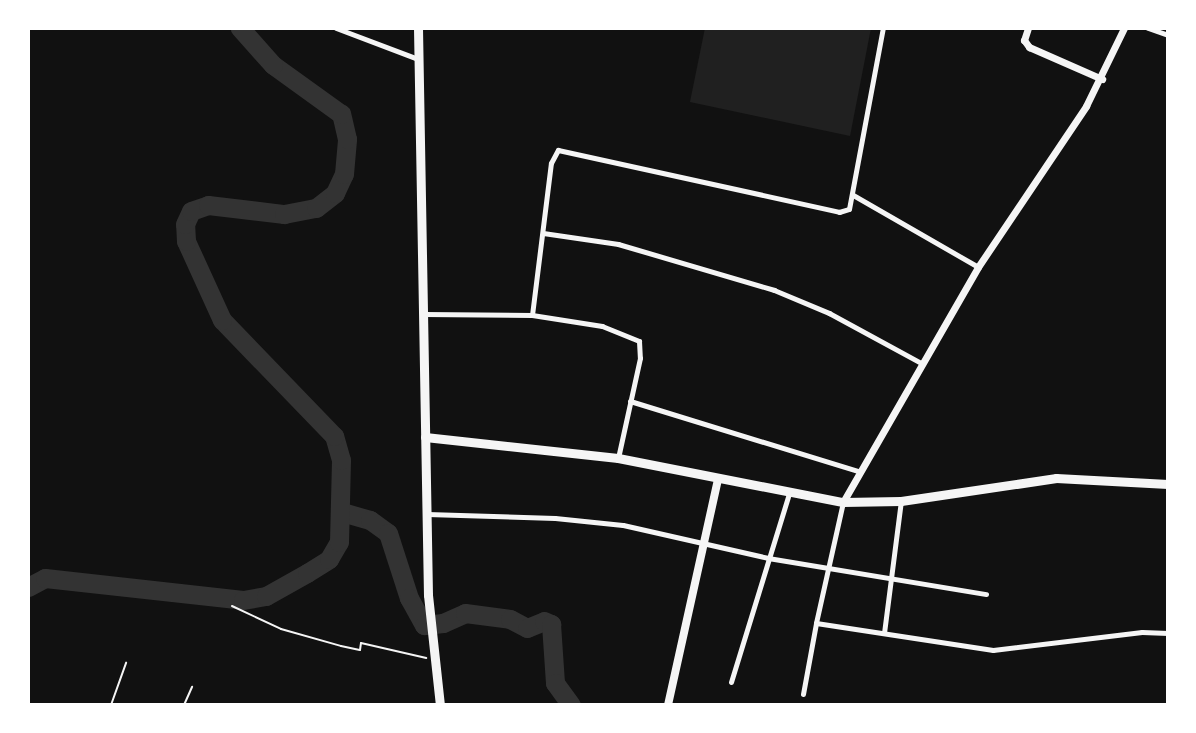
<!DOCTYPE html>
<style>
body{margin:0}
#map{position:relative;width:1196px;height:733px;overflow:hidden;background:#111;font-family:"Work Sans",sans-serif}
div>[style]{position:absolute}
.green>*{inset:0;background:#202020}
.river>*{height:19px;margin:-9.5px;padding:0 9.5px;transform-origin:9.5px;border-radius:9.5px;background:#333}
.path>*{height:2px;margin:-1px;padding:0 1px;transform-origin:1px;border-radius:1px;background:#f5f5f5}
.minor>*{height:5px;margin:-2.5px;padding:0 2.5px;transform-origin:2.5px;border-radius:2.5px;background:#f5f5f5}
.tertiary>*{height:7px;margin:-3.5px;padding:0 3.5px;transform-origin:3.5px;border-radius:3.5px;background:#f5f5f5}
.secondary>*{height:8px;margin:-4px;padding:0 4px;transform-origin:4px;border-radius:4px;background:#f5f5f5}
.primary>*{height:9px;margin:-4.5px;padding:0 4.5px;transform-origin:4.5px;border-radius:4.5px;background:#f5f5f5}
.trunk>*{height:9px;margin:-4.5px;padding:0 4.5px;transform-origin:4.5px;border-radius:4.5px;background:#f5f5f5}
span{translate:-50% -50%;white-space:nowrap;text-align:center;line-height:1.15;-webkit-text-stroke:5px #fff;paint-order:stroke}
.frame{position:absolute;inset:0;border:30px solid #fff;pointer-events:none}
</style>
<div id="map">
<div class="green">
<div style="clip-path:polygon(705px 28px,871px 28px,850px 136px,690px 102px)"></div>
</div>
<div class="river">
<div style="left:342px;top:512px;width:29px;rotate:16deg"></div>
<div style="left:370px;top:520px;width:22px;rotate:36deg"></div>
<div style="left:388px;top:533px;width:68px;rotate:72.1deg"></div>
<div style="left:409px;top:598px;width:31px;rotate:61deg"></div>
<div style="left:424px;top:625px;width:19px;rotate:-6deg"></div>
<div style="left:443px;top:623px;width:24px;rotate:-24deg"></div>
<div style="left:465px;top:613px;width:45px;rotate:7.6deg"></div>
<div style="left:510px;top:619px;width:19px;rotate:28deg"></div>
<div style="left:527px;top:628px;width:18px;rotate:-22deg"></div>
<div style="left:544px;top:621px;width:8px;rotate:23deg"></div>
<div style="left:551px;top:624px;width:59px;rotate:86.1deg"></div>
<div style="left:555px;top:683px;width:27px;rotate:54deg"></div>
<div style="left:28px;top:587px;width:19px;rotate:-28deg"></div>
<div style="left:45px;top:578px;width:199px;rotate:6.3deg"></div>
<div style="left:243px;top:600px;width:23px;rotate:-10deg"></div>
<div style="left:266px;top:596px;width:47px;rotate:-29.3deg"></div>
<div style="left:307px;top:573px;width:26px;rotate:-32deg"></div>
<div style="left:329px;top:559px;width:20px;rotate:-60deg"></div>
<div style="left:339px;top:542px;width:82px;rotate:-88.6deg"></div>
<div style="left:341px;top:460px;width:25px;rotate:-106deg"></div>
<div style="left:334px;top:436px;width:161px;rotate:-134deg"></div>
<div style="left:222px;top:320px;width:87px;rotate:-114.5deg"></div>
<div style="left:186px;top:241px;width:17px;rotate:-93deg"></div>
<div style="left:185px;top:224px;width:14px;rotate:-65deg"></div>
<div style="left:191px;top:211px;width:18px;rotate:-19deg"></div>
<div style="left:208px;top:205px;width:77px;rotate:6.8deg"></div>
<div style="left:284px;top:214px;width:33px;rotate:-11deg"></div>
<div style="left:316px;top:208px;width:24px;rotate:-38deg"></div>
<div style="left:335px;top:193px;width:21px;rotate:-65deg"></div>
<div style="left:344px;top:174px;width:35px;rotate:-85deg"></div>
<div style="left:347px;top:139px;width:26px;rotate:-103deg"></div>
<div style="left:341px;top:114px;width:84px;rotate:-144.2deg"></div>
<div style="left:273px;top:65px;width:50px;rotate:-131.7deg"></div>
</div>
<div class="path">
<div style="left:232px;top:606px;width:54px;rotate:25.1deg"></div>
<div style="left:281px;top:629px;width:62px;rotate:15.8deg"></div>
<div style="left:341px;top:646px;width:19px;rotate:12deg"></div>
<div style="left:360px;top:650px;width:7px;rotate:-82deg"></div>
<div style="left:361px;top:643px;width:67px;rotate:13deg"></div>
<div style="left:111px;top:705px;width:45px;rotate:-70.3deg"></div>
<div style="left:184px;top:705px;width:20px;rotate:-66deg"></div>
<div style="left:248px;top:705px;width:1px;rotate:-90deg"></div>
</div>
<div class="minor">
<div style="left:336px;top:28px;width:88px;rotate:20.7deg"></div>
<div style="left:1148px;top:28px;width:21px;rotate:19deg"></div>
<div style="left:853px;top:195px;width:144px;rotate:29.9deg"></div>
<div style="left:543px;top:233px;width:76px;rotate:8.3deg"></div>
<div style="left:618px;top:244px;width:163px;rotate:16.4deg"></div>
<div style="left:774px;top:290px;width:60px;rotate:22.7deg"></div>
<div style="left:829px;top:313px;width:105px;rotate:28.5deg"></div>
<div style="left:424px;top:314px;width:108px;rotate:0.5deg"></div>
<div style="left:532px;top:315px;width:71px;rotate:8.9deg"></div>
<div style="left:602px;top:326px;width:40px;rotate:22deg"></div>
<div style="left:639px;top:341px;width:17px;rotate:87deg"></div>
<div style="left:640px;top:358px;width:102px;rotate:102.4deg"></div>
<div style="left:532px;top:315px;width:153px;rotate:-82.9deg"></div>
<div style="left:551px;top:163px;width:15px;rotate:-62deg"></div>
<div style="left:558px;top:150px;width:288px;rotate:12.4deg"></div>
<div style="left:839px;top:212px;width:10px;rotate:-17deg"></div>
<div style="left:849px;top:209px;width:184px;rotate:-79.4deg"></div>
<div style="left:630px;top:401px;width:238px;rotate:17.1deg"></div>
<div style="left:843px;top:502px;width:124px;rotate:102.6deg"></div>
<div style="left:816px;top:623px;width:179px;rotate:8.7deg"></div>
<div style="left:993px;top:650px;width:150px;rotate:-6.9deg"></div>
<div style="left:1142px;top:632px;width:26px;rotate:2deg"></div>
<div style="left:427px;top:514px;width:128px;rotate:1.8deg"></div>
<div style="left:555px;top:518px;width:68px;rotate:5.9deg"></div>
<div style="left:623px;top:525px;width:149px;rotate:12.8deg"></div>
<div style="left:768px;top:558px;width:221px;rotate:9.4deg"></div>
<div style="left:884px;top:633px;width:133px;rotate:-82.7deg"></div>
<div style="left:731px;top:682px;width:198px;rotate:-72.9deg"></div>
<div style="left:803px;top:694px;width:72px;rotate:-79.6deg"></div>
<div style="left:353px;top:705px;width:28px"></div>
</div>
<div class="tertiary">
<div style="left:1028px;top:28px;width:13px;rotate:108deg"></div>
<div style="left:1024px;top:40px;width:9px;rotate:54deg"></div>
<div style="left:1029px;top:47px;width:80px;rotate:23.7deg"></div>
<div style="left:843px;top:502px;width:271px;rotate:-60.1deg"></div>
<div style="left:978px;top:267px;width:194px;rotate:-56.1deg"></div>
<div style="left:1086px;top:106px;width:87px;rotate:-64deg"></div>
</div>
<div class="secondary">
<div style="left:668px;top:705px;width:231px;rotate:-77.5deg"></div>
</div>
<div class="primary">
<div style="left:425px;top:437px;width:194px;rotate:6.2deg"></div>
<div style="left:618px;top:458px;width:229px;rotate:11.1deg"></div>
<div style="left:843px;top:502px;width:58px;rotate:-1deg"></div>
<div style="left:901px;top:501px;width:157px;rotate:-8.4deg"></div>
<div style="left:1056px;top:478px;width:112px;rotate:3.1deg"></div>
</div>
<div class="trunk">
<div style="left:418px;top:28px;width:567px;rotate:88.99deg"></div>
<div style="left:428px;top:595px;width:111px;rotate:83.8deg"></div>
</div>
<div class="frame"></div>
</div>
